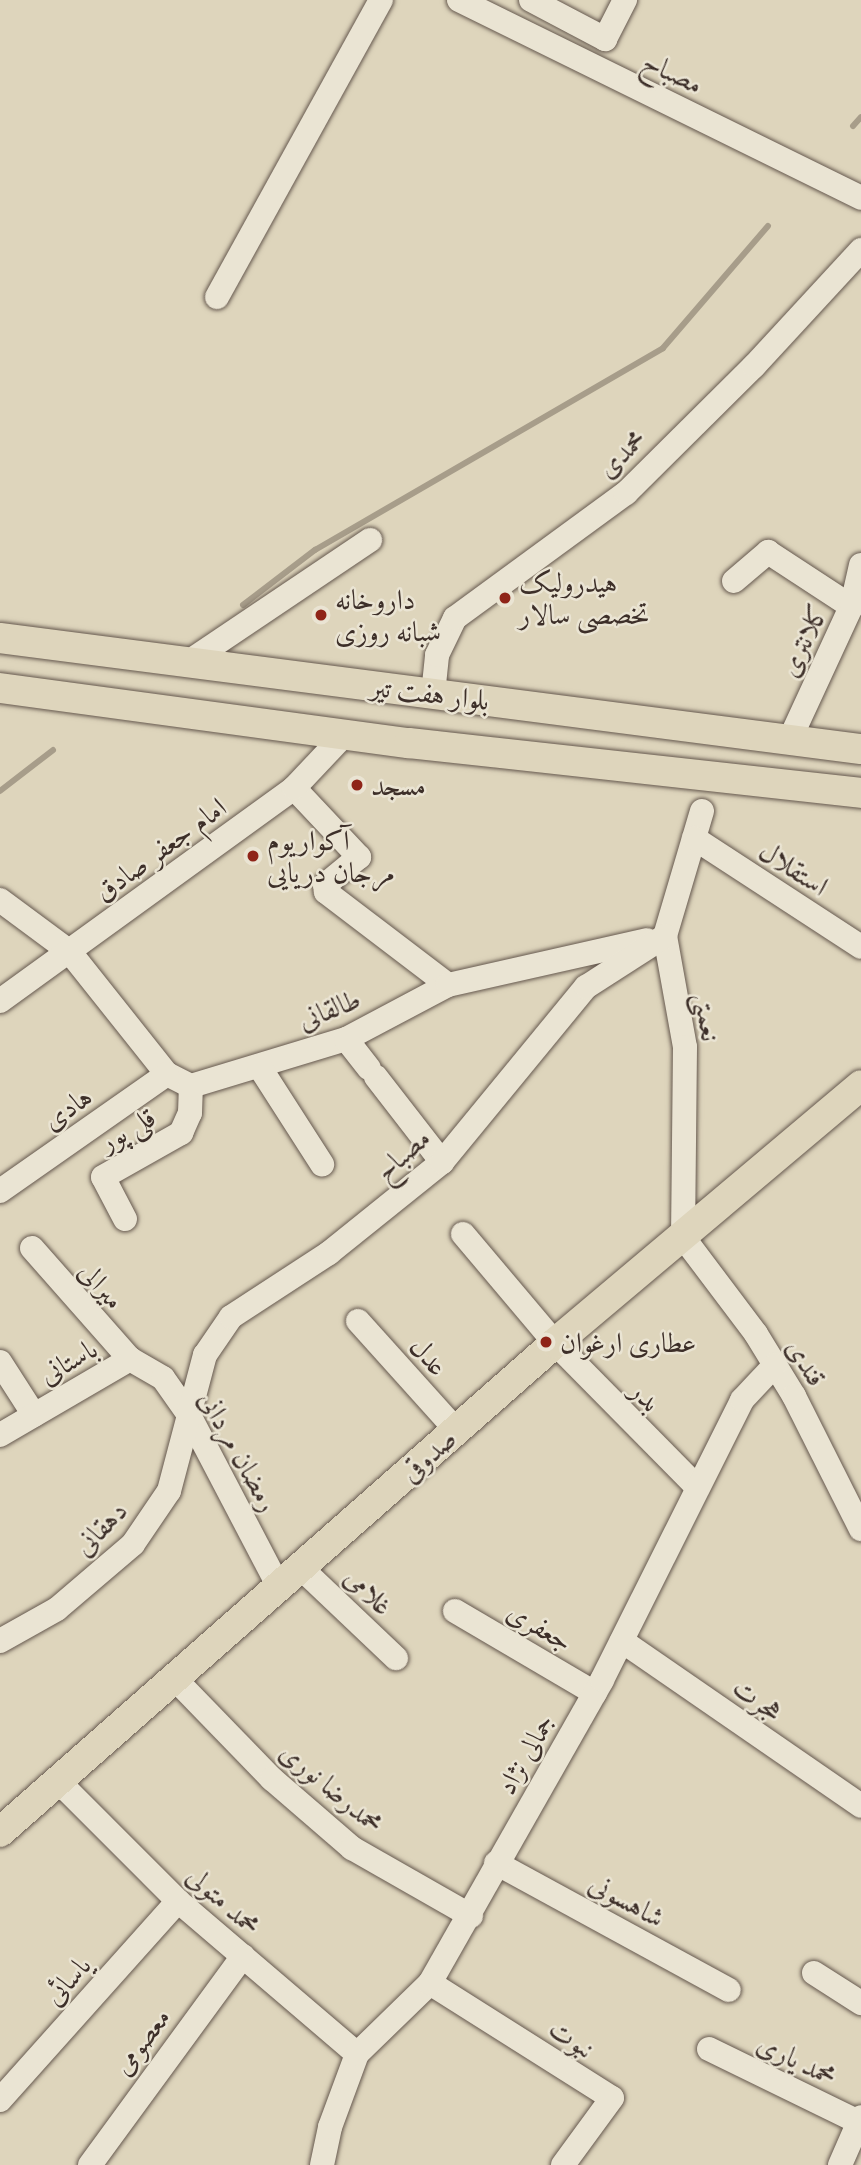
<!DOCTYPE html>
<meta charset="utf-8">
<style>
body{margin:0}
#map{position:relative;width:861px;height:2165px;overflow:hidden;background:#ded5bc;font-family:"Gentium Book Plus",Amiri,serif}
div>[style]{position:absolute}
.stream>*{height:6px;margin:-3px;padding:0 3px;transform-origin:3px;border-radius:3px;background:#a79d8a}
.roads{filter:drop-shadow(0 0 2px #65584e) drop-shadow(0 0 2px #65584e)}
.minor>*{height:24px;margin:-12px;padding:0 12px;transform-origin:12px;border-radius:12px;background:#eae4d3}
.major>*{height:30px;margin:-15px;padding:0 15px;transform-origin:15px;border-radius:15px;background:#ded5bc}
.dots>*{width:19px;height:19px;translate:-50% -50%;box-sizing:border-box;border:4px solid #eae4d3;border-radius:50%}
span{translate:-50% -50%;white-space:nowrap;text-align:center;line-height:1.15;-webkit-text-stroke:5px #eae4d3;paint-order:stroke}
.street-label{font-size:28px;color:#3d2f29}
.poi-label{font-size:28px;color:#3d2f29}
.left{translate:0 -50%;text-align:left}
</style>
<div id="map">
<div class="stream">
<div style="left:853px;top:126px;width:12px;rotate:-48deg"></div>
<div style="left:243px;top:605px;width:91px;rotate:-37.4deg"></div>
<div style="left:315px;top:550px;width:402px;rotate:-30.1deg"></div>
<div style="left:663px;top:348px;width:161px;rotate:-49.3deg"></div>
<div style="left:0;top:791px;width:67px;rotate:-37.7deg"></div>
</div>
<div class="roads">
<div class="minor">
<div style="left:459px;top:0;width:448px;rotate:26.2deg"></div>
<div style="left:531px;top:0;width:84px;rotate:27.8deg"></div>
<div style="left:605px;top:39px;width:44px;rotate:-62.9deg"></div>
<div style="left:217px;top:297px;width:339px;rotate:-61.1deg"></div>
<div style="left:734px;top:581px;width:45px;rotate:-40.5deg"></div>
<div style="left:768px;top:552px;width:100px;rotate:33.2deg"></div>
<div style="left:190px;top:661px;width:217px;rotate:-33.9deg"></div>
<div style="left:433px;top:694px;width:39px;rotate:-84deg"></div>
<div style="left:437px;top:655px;width:41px;rotate:-64.1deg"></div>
<div style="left:455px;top:618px;width:212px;rotate:-36.2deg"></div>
<div style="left:626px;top:493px;width:180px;rotate:-44.8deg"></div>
<div style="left:754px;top:366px;width:158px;rotate:-47.3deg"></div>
<div style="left:790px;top:739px;width:148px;rotate:-65.2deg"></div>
<div style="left:852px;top:605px;width:41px;rotate:-77.3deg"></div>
<div style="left:294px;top:788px;width:95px;rotate:46.7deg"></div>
<div style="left:359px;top:857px;width:44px;rotate:140.5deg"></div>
<div style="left:325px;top:885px;width:7px;rotate:82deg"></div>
<div style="left:326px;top:892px;width:153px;rotate:37.3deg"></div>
<div style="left:702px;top:811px;width:130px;rotate:106.5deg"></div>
<div style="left:665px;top:936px;width:113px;rotate:79.8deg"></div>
<div style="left:685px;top:1047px;width:190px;rotate:90.6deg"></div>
<div style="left:683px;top:1237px;width:121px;rotate:53deg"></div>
<div style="left:756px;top:1334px;width:73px;rotate:58.5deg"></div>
<div style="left:794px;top:1396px;width:149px;rotate:63.3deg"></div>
<div style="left:694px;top:838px;width:199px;rotate:33.1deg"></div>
<div style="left:0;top:900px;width:86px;rotate:36.5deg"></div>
<div style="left:69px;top:951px;width:157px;rotate:51.5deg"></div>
<div style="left:167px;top:1074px;width:27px;rotate:27deg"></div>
<div style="left:191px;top:1086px;width:162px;rotate:-16.9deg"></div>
<div style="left:346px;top:1039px;width:115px;rotate:-27.9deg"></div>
<div style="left:448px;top:985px;width:204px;rotate:-12.7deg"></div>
<div style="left:0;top:1001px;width:363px;rotate:-35.9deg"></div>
<div style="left:294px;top:788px;width:76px;rotate:-46.6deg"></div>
<div style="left:346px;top:1039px;width:37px;rotate:52deg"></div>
<div style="left:259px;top:1066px;width:117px;rotate:57.3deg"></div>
<div style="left:376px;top:1077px;width:108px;rotate:52.2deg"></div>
<div style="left:0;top:1191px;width:204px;rotate:-35deg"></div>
<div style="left:125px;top:1219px;width:47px;rotate:-117.6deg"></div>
<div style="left:103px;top:1177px;width:90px;rotate:-29.4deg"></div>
<div style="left:181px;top:1133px;width:22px;rotate:-66deg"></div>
<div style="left:190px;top:1113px;width:27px;rotate:-88deg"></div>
<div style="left:463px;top:1234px;width:143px;rotate:49.8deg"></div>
<div style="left:555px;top:1343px;width:202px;rotate:45.4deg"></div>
<div style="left:32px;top:1248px;width:148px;rotate:48.6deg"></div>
<div style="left:130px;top:1359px;width:38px;rotate:30deg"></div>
<div style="left:163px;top:1378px;width:45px;rotate:54.9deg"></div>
<div style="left:189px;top:1415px;width:194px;rotate:62.4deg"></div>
<div style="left:358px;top:1321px;width:147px;rotate:48deg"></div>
<div style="left:0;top:1362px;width:63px;rotate:57.3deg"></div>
<div style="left:0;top:1435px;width:151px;rotate:-30.3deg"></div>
<div style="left:301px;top:1568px;width:131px;rotate:43.5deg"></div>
<div style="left:455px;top:1611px;width:162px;rotate:30.4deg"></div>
<div style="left:0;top:1641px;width:65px;rotate:-29.3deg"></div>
<div style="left:57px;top:1609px;width:100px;rotate:-40.5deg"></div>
<div style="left:133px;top:1544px;width:64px;rotate:-55.8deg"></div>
<div style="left:169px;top:1491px;width:141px;rotate:-75.2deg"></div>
<div style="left:205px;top:1355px;width:46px;rotate:-55.6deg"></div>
<div style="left:231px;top:1317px;width:117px;rotate:-33.1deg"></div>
<div style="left:329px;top:1253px;width:145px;rotate:-38.8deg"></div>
<div style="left:442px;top:1162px;width:227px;rotate:-50.6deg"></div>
<div style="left:586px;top:987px;width:94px;rotate:-32.8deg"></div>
<div style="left:622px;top:1641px;width:290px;rotate:34.6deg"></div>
<div style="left:175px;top:1679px;width:139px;rotate:45.9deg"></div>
<div style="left:272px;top:1779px;width:106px;rotate:40.8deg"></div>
<div style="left:352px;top:1848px;width:137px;rotate:29.7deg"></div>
<div style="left:58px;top:1781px;width:170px;rotate:45deg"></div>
<div style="left:178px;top:1901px;width:235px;rotate:40.5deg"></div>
<div style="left:496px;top:1863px;width:265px;rotate:28.6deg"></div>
<div style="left:814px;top:1973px;width:56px;rotate:32.6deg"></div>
<div style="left:430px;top:1983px;width:215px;rotate:32.3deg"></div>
<div style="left:612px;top:2098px;width:83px;rotate:126.2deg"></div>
<div style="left:709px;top:2049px;width:167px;rotate:26deg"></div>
<div style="left:0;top:2100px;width:267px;rotate:-48.2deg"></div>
<div style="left:90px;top:2165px;width:259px;rotate:-53.8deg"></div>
<div style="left:322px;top:2165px;width:39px;rotate:-78deg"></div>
<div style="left:330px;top:2127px;width:78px;rotate:-69.7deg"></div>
<div style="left:357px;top:2054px;width:102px;rotate:-44.2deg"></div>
<div style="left:430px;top:1983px;width:348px;rotate:-60.4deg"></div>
<div style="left:602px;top:1680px;width:313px;rotate:-63.4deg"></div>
<div style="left:742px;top:1400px;width:48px;rotate:-46.7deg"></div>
<div style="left:840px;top:2165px;width:52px;rotate:-66.4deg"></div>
</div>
<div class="major">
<div style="left:0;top:638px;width:868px;rotate:7.35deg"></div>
<div style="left:0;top:688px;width:413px;rotate:7.7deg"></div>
<div style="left:409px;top:743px;width:455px;rotate:6.3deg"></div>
<div style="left:0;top:1832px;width:740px;rotate:-41.38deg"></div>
<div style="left:555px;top:1343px;width:400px;rotate:-40.1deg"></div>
</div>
</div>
<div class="dots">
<div style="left:505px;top:598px;background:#8f2418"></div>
<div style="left:321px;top:615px;background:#8f2418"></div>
<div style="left:357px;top:785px;background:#8f2418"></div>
<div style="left:253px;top:856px;background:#8f2418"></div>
<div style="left:546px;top:1342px;background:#8f2418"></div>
</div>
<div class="street-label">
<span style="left:673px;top:72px;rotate:26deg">مصباح</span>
<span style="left:621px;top:453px;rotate:-43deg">محمدی</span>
<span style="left:803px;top:640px;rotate:-64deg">کلانتری</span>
<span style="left:430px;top:693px;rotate:7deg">بلوار هفت تیر</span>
<span style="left:160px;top:849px;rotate:-36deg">امام جعفر صادق</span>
<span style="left:794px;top:868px;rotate:33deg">استقلال</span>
<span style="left:329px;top:1009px;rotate:-22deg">طالقانی</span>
<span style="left:708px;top:1017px;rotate:81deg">نعمتی</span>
<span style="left:67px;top:1108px;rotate:-35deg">هادی</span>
<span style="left:127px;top:1129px;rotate:-29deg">قلی پور</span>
<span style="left:402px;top:1154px;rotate:-41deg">مصباح</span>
<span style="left:102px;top:1285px;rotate:49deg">میرالی</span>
<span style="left:429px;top:1356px;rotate:48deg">عدل</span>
<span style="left:68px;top:1361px;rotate:-30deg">باستانی</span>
<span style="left:807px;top:1362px;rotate:59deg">قندی</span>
<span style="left:646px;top:1396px;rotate:46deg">بدر</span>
<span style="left:239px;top:1451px;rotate:61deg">رمضان مردانی</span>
<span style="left:428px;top:1455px;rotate:-42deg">صدوقی</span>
<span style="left:100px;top:1528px;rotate:-46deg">دهقانی</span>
<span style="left:369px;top:1591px;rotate:44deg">غلامی</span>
<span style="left:540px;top:1626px;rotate:30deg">جعفری</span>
<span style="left:758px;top:1699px;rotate:35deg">هجرت</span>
<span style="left:525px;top:1754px;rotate:-60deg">جمالی نژاد</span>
<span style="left:332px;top:1787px;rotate:40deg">محمدرضا نوری</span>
<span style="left:224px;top:1900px;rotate:42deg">محمد متولی</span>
<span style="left:627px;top:1900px;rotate:29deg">شاهسونی</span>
<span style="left:67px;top:1980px;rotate:-48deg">یاسائی</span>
<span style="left:572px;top:2038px;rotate:32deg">نبوت</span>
<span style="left:141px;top:2041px;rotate:-53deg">معصومی</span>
<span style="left:797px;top:2059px;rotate:26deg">محمد یاری</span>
</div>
<div class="poi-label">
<span class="left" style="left:519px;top:598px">هیدرولیک<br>تخصصی سالار</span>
<span class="left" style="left:335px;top:615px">داروخانه<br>شبانه روزی</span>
<span class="left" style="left:371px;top:785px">مسجد</span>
<span class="left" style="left:267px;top:856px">آکواریوم<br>مرجان دریایی</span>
<span class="left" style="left:560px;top:1342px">عطاری ارغوان</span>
</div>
</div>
